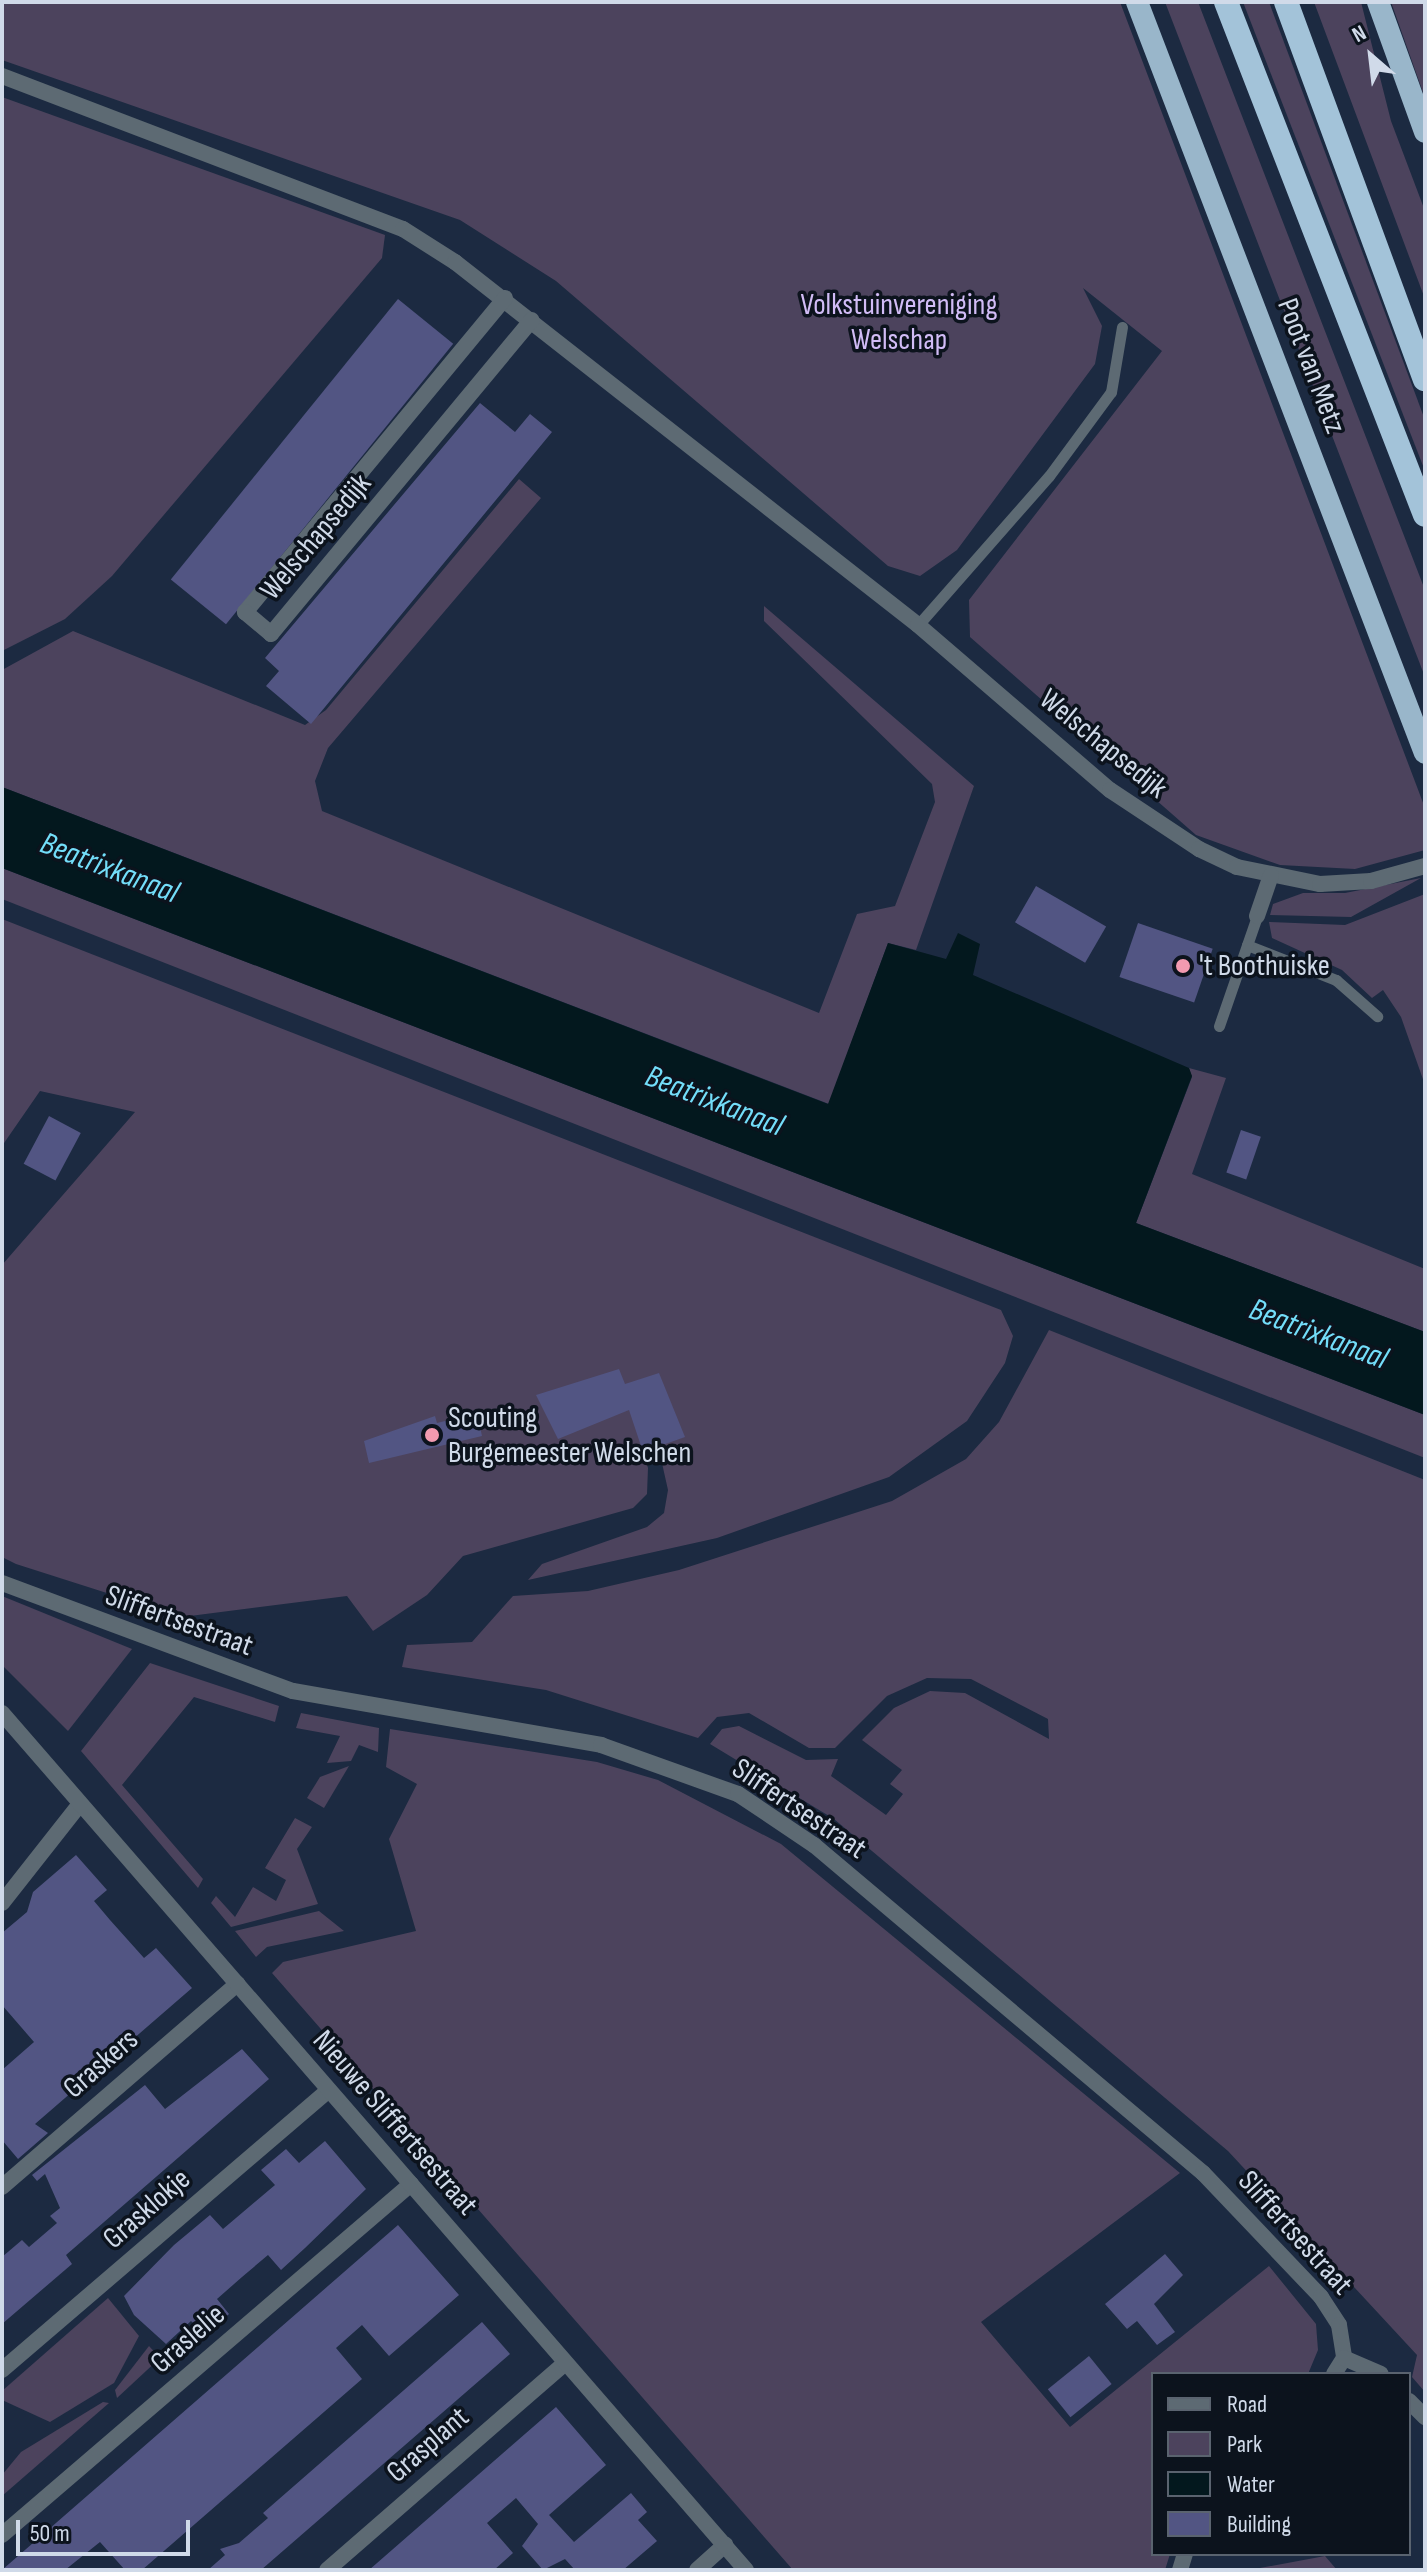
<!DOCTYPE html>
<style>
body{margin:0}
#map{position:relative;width:1427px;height:2572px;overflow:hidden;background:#1c2a41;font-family:"Sofia Sans Condensed",sans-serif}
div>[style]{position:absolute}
.green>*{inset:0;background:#4c435d}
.water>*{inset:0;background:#03181e}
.building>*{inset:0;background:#525583;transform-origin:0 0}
.service>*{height:11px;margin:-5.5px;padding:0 5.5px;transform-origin:5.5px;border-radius:5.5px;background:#5d6a73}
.minor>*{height:16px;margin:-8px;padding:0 8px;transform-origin:8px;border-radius:8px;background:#5d6a73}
.tertiary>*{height:16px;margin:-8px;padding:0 8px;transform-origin:8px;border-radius:8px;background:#5d6a73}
.trunk>*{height:22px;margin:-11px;padding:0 11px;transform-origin:11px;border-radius:11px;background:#99b6ca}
.motorway>*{height:24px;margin:-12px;padding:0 12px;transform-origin:12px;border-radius:12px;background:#a3c3d9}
.dots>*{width:22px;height:22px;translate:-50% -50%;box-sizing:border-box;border:4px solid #0c131d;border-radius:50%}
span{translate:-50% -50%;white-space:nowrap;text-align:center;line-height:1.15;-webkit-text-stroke:7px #0c131d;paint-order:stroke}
.park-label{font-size:30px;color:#d1bcf6}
.street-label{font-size:30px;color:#d0dae9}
.poi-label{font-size:30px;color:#d0dae9}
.left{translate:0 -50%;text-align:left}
.water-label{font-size:32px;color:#73ddf9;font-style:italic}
.frame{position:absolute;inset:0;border:4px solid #d0dae9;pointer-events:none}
.legend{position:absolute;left:1151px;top:2372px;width:260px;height:184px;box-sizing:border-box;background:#0c131d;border:2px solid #5a636f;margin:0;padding:10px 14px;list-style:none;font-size:24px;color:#d0dae9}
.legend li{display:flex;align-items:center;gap:16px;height:40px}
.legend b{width:40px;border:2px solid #5a636f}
.north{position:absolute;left:1331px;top:16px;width:80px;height:80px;-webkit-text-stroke:6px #0c131d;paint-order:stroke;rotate:332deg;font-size:22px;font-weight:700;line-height:32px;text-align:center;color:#d0dae9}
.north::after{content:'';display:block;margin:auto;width:28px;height:36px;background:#d0dae9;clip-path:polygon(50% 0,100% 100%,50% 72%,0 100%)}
.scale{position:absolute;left:16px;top:2520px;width:174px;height:36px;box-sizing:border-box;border:4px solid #d0dae9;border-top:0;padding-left:10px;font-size:24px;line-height:28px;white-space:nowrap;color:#d0dae9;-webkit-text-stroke:6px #0c131d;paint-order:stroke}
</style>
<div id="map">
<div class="green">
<div style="clip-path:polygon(2px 2px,1120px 2px,1425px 808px,1425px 850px,1355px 869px,1280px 865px,1196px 835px,970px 637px,969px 600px,1162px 351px,1083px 288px,1102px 326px,1095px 364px,957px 550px,920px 576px,888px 566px,556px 281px,460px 220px,2px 60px)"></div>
<div style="clip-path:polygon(1165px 2px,1198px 2px,1379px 471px,1425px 590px,1425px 677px)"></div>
<div style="clip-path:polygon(1243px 2px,1269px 2px,1425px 420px,1425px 471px)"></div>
<div style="clip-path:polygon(1314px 2px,1361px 2px,1391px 121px,1425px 211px,1425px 299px)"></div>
<div style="clip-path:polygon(1391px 2px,1425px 2px,1425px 98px)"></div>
<div style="clip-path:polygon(2px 97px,385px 235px,382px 258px,112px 576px,65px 619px,2px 651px)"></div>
<div style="clip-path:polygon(519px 479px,541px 498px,328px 748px,315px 781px,322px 811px,819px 1013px,857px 914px,895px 906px,935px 802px,932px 784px,764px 621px,764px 606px,974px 786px,916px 950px,888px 943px,829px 1104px,2px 787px,2px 670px,73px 631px,305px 725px,326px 710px)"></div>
<div style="clip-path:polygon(2px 868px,1425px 1415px,1425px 1458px,2px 899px)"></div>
<div style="clip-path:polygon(1421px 878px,1351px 917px,1270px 915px,1273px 904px,1303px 893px,1345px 893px)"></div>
<div style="clip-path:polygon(1425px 894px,1425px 1085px,1401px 1017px,1383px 990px,1372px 998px,1342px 970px,1272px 938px,1269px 922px,1345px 925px)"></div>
<div style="clip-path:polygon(2px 919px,1001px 1310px,1013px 1336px,1005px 1363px,967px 1421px,889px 1477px,717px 1538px,528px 1580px,542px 1564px,647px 1527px,664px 1513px,668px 1490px,648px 1401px,631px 1407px,648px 1468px,647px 1494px,633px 1508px,463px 1556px,427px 1595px,373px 1631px,347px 1596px,182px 1617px,16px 1564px,2px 1557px,2px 1265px,135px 1112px,40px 1091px,2px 1146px)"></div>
<div style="clip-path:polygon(1189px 1068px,1226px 1078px,1192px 1174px,1425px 1269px,1425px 1332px,1136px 1223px,1192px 1077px)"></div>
<div style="clip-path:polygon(1049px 1330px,1425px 1480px,1425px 2392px,1412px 2377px,1417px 2355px,1228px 2151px,834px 1819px,710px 1744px,722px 1729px,739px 1726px,806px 1760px,838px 1759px,831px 1776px,886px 1815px,903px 1794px,890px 1784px,902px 1770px,862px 1740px,894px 1708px,930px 1691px,965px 1693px,1049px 1739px,1048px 1719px,971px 1679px,927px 1678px,887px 1696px,835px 1748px,809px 1748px,749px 1713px,717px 1717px,698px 1738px,546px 1690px,402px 1667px,407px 1645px,472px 1642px,513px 1596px,588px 1591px,679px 1570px,892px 1501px,966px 1459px,999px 1422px)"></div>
<div style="clip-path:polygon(2px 1596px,132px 1649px,68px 1731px,2px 1665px)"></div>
<div style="clip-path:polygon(150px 1663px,279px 1706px,275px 1722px,194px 1697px,122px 1785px,203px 1879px,198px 1888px,81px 1751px)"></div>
<div style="clip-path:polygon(301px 1713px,379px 1728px,378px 1752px,359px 1745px,351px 1761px,327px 1763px,340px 1736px,296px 1728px)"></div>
<div style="clip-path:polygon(390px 1729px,597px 1762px,658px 1780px,781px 1844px,1180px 2173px,981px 2322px,1070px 2427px,1269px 2266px,1316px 2324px,1318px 2350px,1308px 2374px,1153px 2374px,1153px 2554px,1170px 2554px,1165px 2570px,793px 2570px,272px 1973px,283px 1962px,416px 1931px,389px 1839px,417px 1784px,386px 1767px)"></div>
<div style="clip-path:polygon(349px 1766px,324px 1808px,307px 1798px,320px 1777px)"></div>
<div style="clip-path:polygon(295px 1818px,312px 1827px,297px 1849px,318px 1904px,231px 1927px,211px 1903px,216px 1896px,235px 1917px,253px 1887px,276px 1901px,286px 1880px,265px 1868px)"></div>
<div style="clip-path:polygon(319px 1911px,344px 1931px,267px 1947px,256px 1957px,235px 1931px)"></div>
<div style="clip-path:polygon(108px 2298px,139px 2336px,114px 2383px,50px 2422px,2px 2400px,2px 2391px)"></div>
<div style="clip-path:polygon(149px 2346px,160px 2358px,117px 2398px,115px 2390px)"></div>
<div style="clip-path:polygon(103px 2402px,109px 2403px,2px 2496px,2px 2475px,21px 2452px)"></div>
<div style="clip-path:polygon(1325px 2556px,1337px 2570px,1249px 2570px)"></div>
</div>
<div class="water">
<div style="clip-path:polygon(2px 787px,828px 1104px,888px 943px,946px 959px,958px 933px,980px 944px,973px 975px,1189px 1068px,1192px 1076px,1136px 1223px,1425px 1332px,1425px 1415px,2px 868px)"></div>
</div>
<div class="building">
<div style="left:398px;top:299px;width:71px;height:361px;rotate:39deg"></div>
<div style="clip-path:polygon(480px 403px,515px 432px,530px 414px,552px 432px,311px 724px,266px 686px,279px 671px,265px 658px)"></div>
<div style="left:1036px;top:886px;width:81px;height:42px;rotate:30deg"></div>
<div style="left:1138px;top:923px;width:79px;height:57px;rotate:19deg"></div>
<div style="left:49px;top:1116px;width:36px;height:54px;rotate:28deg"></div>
<div style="left:1241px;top:1130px;width:21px;height:45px;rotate:19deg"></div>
<div style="clip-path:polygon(619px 1369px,625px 1384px,659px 1373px,685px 1437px,643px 1452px,629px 1410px,558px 1439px,536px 1395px)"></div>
<div style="clip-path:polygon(477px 1413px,482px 1436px,369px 1463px,364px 1441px,435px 1416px,437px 1423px)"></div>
<div style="clip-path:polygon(76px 1855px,107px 1890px,94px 1901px,110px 1920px,144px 1958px,156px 1948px,192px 1988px,35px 2124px,48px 2133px,18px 2159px,2px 2140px,2px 2070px,34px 2042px,2px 2005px,2px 1933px,27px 1912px,33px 1892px)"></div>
<div style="clip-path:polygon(242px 2049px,269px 2079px,66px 2255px,72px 2264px,2px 2324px,2px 2257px,22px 2240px,29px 2247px,57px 2223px,50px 2216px,60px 2208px,45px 2174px,37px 2181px,32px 2175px,145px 2085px,165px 2109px)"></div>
<div style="clip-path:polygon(325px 2141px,366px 2189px,305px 2248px,281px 2270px,268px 2255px,242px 2277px,217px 2299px,229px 2314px,205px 2335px,191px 2321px,166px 2344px,134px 2315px,124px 2296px,174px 2245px,210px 2215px,223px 2229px,275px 2185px,261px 2170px,286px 2149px,299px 2163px)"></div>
<div style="clip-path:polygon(398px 2225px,459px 2295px,426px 2324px,389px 2356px,362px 2325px,336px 2348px,362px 2379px,142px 2570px,125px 2570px,100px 2542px,65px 2570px,2px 2570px)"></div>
<div style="clip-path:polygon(1165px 2254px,1183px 2275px,1154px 2304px,1175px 2332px,1157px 2345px,1137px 2321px,1127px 2329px,1105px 2304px)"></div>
<div style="clip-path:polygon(482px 2322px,510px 2354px,261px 2570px,208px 2570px,225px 2555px,220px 2549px,239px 2543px,268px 2518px,263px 2513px)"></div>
<div style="left:1089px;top:2356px;width:36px;height:53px;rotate:51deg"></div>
<div style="clip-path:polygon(556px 2407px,606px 2465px,549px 2515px,574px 2542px,631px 2493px,647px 2512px,638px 2520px,657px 2541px,623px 2570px,575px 2570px,565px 2559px,543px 2570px,522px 2546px,538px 2524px,516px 2498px,487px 2523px,513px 2553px,494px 2570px,369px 2570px)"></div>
</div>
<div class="service">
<div style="left:918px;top:625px;width:198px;rotate:-48.7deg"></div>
<div style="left:1049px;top:476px;width:104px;rotate:-53.6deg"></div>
<div style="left:1111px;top:392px;width:66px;rotate:-80.4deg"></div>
<div style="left:1247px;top:945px;width:96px;rotate:21.5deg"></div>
<div style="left:1336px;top:980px;width:55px;rotate:41.3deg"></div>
<div style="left:1219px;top:1026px;width:116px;rotate:-70.9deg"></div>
</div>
<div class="minor">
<div style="left:2px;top:76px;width:429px;rotate:20.9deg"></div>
<div style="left:403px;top:229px;width:62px;rotate:32.4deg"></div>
<div style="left:455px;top:262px;width:588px;rotate:38.1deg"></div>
<div style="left:918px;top:625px;width:253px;rotate:40.7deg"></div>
<div style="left:1110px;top:790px;width:107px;rotate:33.5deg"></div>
<div style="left:1199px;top:849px;width:42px;rotate:25.3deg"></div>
<div style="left:1237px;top:867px;width:85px;rotate:11.6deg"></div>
<div style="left:1320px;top:884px;width:51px;rotate:-3.4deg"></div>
<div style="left:1371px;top:881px;width:56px;rotate:-15.5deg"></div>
<div style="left:505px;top:298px;width:408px;rotate:129.6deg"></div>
<div style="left:245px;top:612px;width:34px;rotate:40deg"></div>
<div style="left:271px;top:634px;width:408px;rotate:-50.3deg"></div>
<div style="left:1257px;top:916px;width:43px;rotate:-71.1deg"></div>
<div style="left:2px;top:1583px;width:310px;rotate:20.4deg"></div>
<div style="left:293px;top:1691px;width:313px;rotate:9.9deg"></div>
<div style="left:601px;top:1745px;width:145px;rotate:19.7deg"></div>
<div style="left:738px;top:1794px;width:92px;rotate:33.9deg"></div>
<div style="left:814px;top:1845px;width:509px;rotate:40.14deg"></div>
<div style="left:1203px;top:2173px;width:171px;rotate:46.4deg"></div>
<div style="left:1321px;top:2297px;width:33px;rotate:57deg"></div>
<div style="left:1339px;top:2325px;width:33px;rotate:81deg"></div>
<div style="left:1344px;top:2358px;width:19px;rotate:122deg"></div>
<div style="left:2px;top:1903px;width:126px;rotate:-51.8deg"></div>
<div style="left:2px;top:2187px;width:311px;rotate:-40.8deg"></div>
<div style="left:1344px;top:2358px;width:40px;rotate:23.4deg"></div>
<div style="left:2px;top:2370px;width:429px;rotate:-40.6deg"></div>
<div style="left:1409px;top:2401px;width:23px;rotate:45deg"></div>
<div style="left:2px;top:2535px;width:539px;rotate:-40.64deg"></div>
<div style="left:327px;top:2570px;width:315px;rotate:-41deg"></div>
<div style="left:697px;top:2570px;width:38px;rotate:-42deg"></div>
<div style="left:1180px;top:2570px;width:17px;rotate:-73deg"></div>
</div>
<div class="tertiary">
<div style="left:2px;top:1713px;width:1135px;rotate:49.04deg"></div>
</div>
<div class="trunk">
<div style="left:1137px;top:2px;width:804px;rotate:69.02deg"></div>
<div style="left:1378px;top:2px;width:138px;rotate:70.1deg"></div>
</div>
<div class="motorway">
<div style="left:1226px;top:2px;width:550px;rotate:68.8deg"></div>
<div style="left:1286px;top:2px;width:402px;rotate:69.8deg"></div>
</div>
<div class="dots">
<div style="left:1183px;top:966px;background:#f29ab0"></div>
<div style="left:432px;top:1435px;background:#f29ab0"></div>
</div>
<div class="park-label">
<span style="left:899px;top:322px">Volkstuinvereniging<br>Welschap</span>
</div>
<div class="street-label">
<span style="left:1311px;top:366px;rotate:69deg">Poot van Metz</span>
<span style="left:316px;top:537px;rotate:-50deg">Welschapsedijk</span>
<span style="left:1103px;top:744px;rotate:39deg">Welschapsedijk</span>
<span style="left:179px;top:1621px;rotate:20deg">Sliffertsestraat</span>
<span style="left:799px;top:1809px;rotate:34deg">Sliffertsestraat</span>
<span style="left:101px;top:2064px;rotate:-41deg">Graskers</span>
<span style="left:395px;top:2123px;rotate:49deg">Nieuwe Sliffertsestraat</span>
<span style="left:147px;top:2209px;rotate:-41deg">Grasklokje</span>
<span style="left:1295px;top:2233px;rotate:48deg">Sliffertsestraat</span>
<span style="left:188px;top:2339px;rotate:-41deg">Graslelie</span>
<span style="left:428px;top:2445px;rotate:-41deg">Grasplant</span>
</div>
<div class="poi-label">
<span class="left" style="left:1199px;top:966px">'t Boothuiske</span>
<span class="left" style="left:448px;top:1435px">Scouting<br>Burgemeester Welschen</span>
</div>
<div class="water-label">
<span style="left:109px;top:869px;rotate:21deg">Beatrixkanaal</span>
<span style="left:714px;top:1102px;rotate:21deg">Beatrixkanaal</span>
<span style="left:1318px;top:1335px;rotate:21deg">Beatrixkanaal</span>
</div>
<div class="frame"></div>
<ul class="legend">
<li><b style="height:10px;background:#5d6a73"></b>Road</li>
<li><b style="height:22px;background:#4c435d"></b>Park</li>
<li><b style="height:22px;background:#03181e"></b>Water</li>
<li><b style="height:22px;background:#525583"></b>Building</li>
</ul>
<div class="north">N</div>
<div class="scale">50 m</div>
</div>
